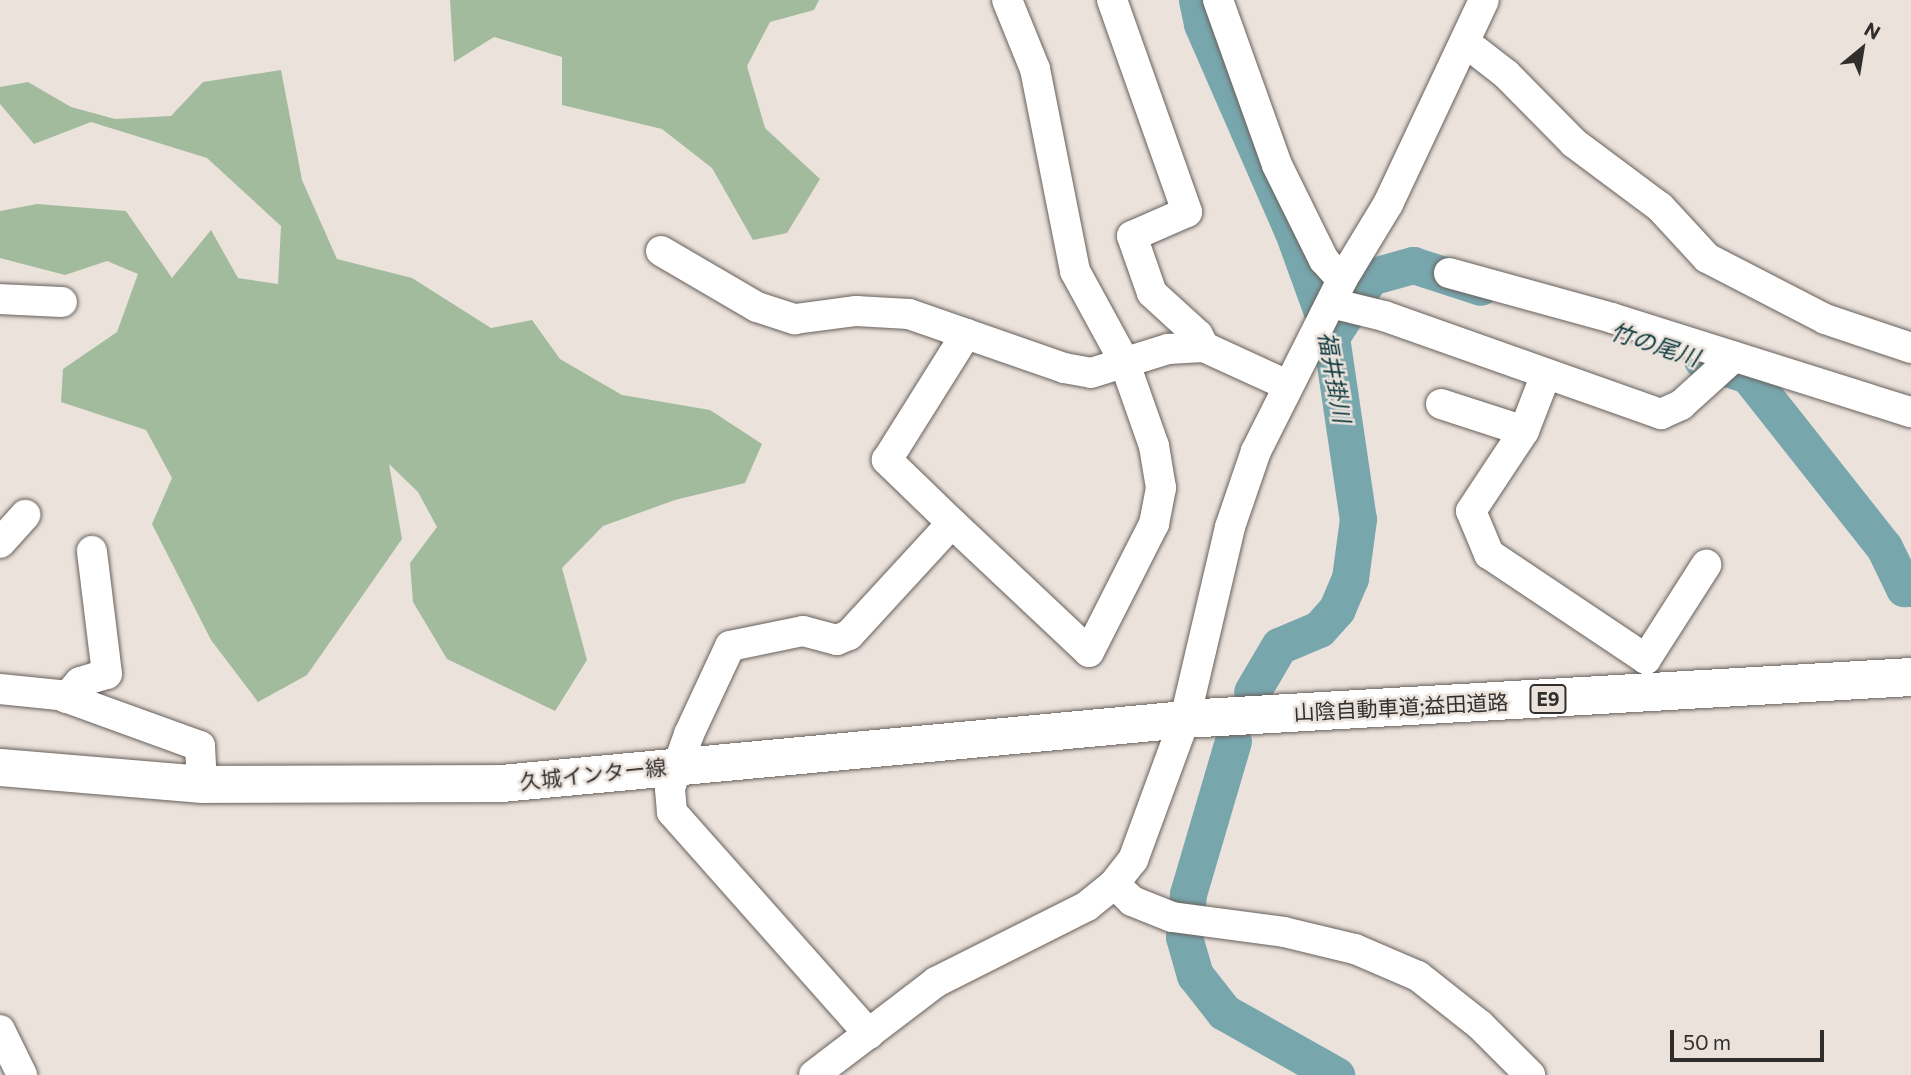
<!DOCTYPE html>
<meta charset="utf-8">
<style>
body{margin:0}
#map{position:relative;width:1911px;height:1075px;overflow:hidden;background:#ebe2dc;font-family:Commissioner,"Noto Sans JP",sans-serif}
div>[style]{position:absolute}
.forest>*{inset:0;background:#a3bb9d}
.river>*{height:37px;margin:-18.5px;padding:0 18.5px;transform-origin:18.5px;border-radius:18.5px;background:#78a6ad}
.roads{filter:drop-shadow(0 0 2px #68605b) drop-shadow(0 0 2px #68605b)}
.minor>*{height:30px;margin:-15px;padding:0 15px;transform-origin:15px;border-radius:15px;background:#fff}
.major>*{height:37px;margin:-18.5px;padding:0 18.5px;transform-origin:18.5px;border-radius:18.5px;background:#fff}
.highway>*{height:38px;margin:-19px;padding:0 19px;transform-origin:19px;border-radius:19px;background:#fff}
span{translate:-50% -50%;white-space:nowrap;text-align:center;line-height:1.15;-webkit-text-stroke:5px #ebe2dc;paint-order:stroke}
.shield-label span{padding:2px 5px;background:#ebe2dc;border:2px solid;border-radius:5px;-webkit-text-stroke-width:0}
.shield-label{font-size:19px;color:#312e2c;font-weight:700}
.street-label{font-size:21px;color:#312e2c}
.water-label{font-size:23px;color:#0b383e;font-style:italic}
.north{position:absolute;left:1827px;top:14px;width:70px;height:70px;-webkit-text-stroke:5px #ebe2dc;paint-order:stroke;rotate:30deg;font-size:19px;font-weight:700;line-height:28px;text-align:center;color:#312e2c}
.north::after{content:'';display:block;margin:auto;width:24px;height:32px;background:#312e2c;clip-path:polygon(50% 0,100% 100%,50% 72%,0 100%)}
.scale{position:absolute;left:1670px;top:1030px;width:154px;height:32px;box-sizing:border-box;border:4px solid #312e2c;border-top:0;padding-left:9px;font-size:21px;line-height:24px;white-space:nowrap;color:#312e2c;-webkit-text-stroke:5px #ebe2dc;paint-order:stroke}
</style>
<div id="map">
<div class="forest">
<div style="clip-path:polygon(450px 0,819px 0,814px 10px,770px 22px,747px 66px,765px 128px,820px 179px,787px 233px,753px 240px,712px 168px,662px 129px,562px 105px,562px 57px,494px 37px,454px 62px)"></div>
<div style="clip-path:polygon(281px 70px,302px 180px,337px 259px,412px 278px,491px 328px,532px 320px,560px 359px,622px 395px,710px 410px,762px 444px,745px 483px,675px 500px,603px 526px,562px 568px,587px 660px,555px 711px,447px 659px,413px 602px,410px 563px,437px 527px,418px 492px,389px 464px,402px 539px,307px 675px,258px 702px,211px 640px,152px 524px,172px 478px,146px 430px,61px 402px,63px 369px,117px 332px,138px 274px,107px 261px,65px 275px,0 258px,0 211px,37px 204px,126px 211px,172px 278px,211px 230px,238px 278px,278px 284px,281px 226px,207px 158px,91px 122px,34px 144px,0 104px,0 87px,28px 82px,71px 107px,115px 119px,171px 116px,203px 82px)"></div>
</div>
<div class="river">
<div style="left:1197px;top:0;width:25px;rotate:78deg"></div>
<div style="left:1202px;top:24px;width:227px;rotate:66.4deg"></div>
<div style="left:1293px;top:232px;width:112px;rotate:70.1deg"></div>
<div style="left:1331px;top:337px;width:184px;rotate:81.6deg"></div>
<div style="left:1358px;top:519px;width:60px;rotate:97.7deg"></div>
<div style="left:1350px;top:578px;width:34px;rotate:113deg"></div>
<div style="left:1337px;top:609px;width:27px;rotate:132deg"></div>
<div style="left:1319px;top:629px;width:43px;rotate:157deg"></div>
<div style="left:1279px;top:646px;width:53px;rotate:120.4deg"></div>
<div style="left:1331px;top:337px;width:72px;rotate:-57deg"></div>
<div style="left:1370px;top:277px;width:45px;rotate:-15.6deg"></div>
<div style="left:1413px;top:265px;width:71px;rotate:17.9deg"></div>
<div style="left:1702px;top:360px;width:48px;rotate:18.1deg"></div>
<div style="left:1748px;top:375px;width:219px;rotate:51.7deg"></div>
<div style="left:1884px;top:547px;width:46px;rotate:64deg"></div>
<div style="left:1904px;top:588px;width:7px"></div>
<div style="left:1233px;top:741px;width:159px;rotate:106.4deg"></div>
<div style="left:1188px;top:894px;width:43px;rotate:95.3deg"></div>
<div style="left:1184px;top:937px;width:40px;rotate:74deg"></div>
<div style="left:1195px;top:975px;width:47px;rotate:51.9deg"></div>
<div style="left:1224px;top:1012px;width:129px;rotate:29.4deg"></div>
</div>
<div class="roads">
<div class="minor">
<div style="left:1112px;top:0;width:225px;rotate:70.5deg"></div>
<div style="left:1187px;top:212px;width:60px;rotate:156.4deg"></div>
<div style="left:1132px;top:236px;width:60px;rotate:70.7deg"></div>
<div style="left:1152px;top:293px;width:62px;rotate:42.4deg"></div>
<div style="left:1198px;top:335px;width:13px;rotate:63deg"></div>
<div style="left:1218px;top:0;width:175px;rotate:70.3deg"></div>
<div style="left:1277px;top:165px;width:106px;rotate:63.7deg"></div>
<div style="left:1324px;top:260px;width:27px;rotate:48deg"></div>
<div style="left:1466px;top:43px;width:51px;rotate:37.8deg"></div>
<div style="left:1506px;top:74px;width:97px;rotate:45.4deg"></div>
<div style="left:1574px;top:143px;width:107px;rotate:36.7deg"></div>
<div style="left:1660px;top:207px;width:69px;rotate:47.3deg"></div>
<div style="left:1707px;top:258px;width:133px;rotate:27.3deg"></div>
<div style="left:1825px;top:319px;width:91px;rotate:18.6deg"></div>
<div style="left:661px;top:251px;width:111px;rotate:30.3deg"></div>
<div style="left:757px;top:307px;width:40px;rotate:18deg"></div>
<div style="left:795px;top:319px;width:62px;rotate:-7.5deg"></div>
<div style="left:856px;top:311px;width:53px;rotate:3.2deg"></div>
<div style="left:909px;top:314px;width:164px;rotate:19.2deg"></div>
<div style="left:1064px;top:368px;width:27px;rotate:10deg"></div>
<div style="left:1091px;top:373px;width:81px;rotate:-17.3deg"></div>
<div style="left:1168px;top:349px;width:36px;rotate:-3deg"></div>
<div style="left:1204px;top:347px;width:91px;rotate:24.6deg"></div>
<div style="left:1449px;top:273px;width:169px;rotate:15.4deg"></div>
<div style="left:1612px;top:318px;width:313px;rotate:17.5deg"></div>
<div style="left:0;top:299px;width:62px;rotate:2.8deg"></div>
<div style="left:1331px;top:303px;width:55px;rotate:13.8deg"></div>
<div style="left:1384px;top:316px;width:294px;rotate:19.5deg"></div>
<div style="left:1661px;top:414px;width:22px;rotate:-24deg"></div>
<div style="left:1681px;top:405px;width:72px;rotate:-42.2deg"></div>
<div style="left:1546px;top:374px;width:61px;rotate:111.1deg"></div>
<div style="left:1524px;top:431px;width:96px;rotate:123.5deg"></div>
<div style="left:1471px;top:511px;width:47px;rotate:67.3deg"></div>
<div style="left:1489px;top:554px;width:189px;rotate:33.8deg"></div>
<div style="left:1646px;top:659px;width:112px;rotate:-57.4deg"></div>
<div style="left:1441px;top:404px;width:87px;rotate:18deg"></div>
<div style="left:952px;top:523px;width:91px;rotate:-135.9deg"></div>
<div style="left:887px;top:460px;width:149px;rotate:-57.9deg"></div>
<div style="left:0;top:543px;width:38px;rotate:-48deg"></div>
<div style="left:0;top:689px;width:59px;rotate:5.8deg"></div>
<div style="left:59px;top:695px;width:150px;rotate:19.9deg"></div>
<div style="left:200px;top:746px;width:38px;rotate:87deg"></div>
<div style="left:66px;top:698px;width:21px;rotate:-49deg"></div>
<div style="left:80px;top:682px;width:28px;rotate:-17deg"></div>
<div style="left:107px;top:674px;width:124px;rotate:-97deg"></div>
<div style="left:1114px;top:884px;width:25px;rotate:43deg"></div>
<div style="left:1132px;top:901px;width:43px;rotate:21.8deg"></div>
<div style="left:1172px;top:917px;width:113px;rotate:7.6deg"></div>
<div style="left:1284px;top:932px;width:73px;rotate:13.5deg"></div>
<div style="left:1355px;top:949px;width:69px;rotate:23.2deg"></div>
<div style="left:1418px;top:976px;width:79px;rotate:38.3deg"></div>
<div style="left:1480px;top:1025px;width:71px;rotate:45deg"></div>
<div style="left:0;top:1030px;width:50px;rotate:63.9deg"></div>
<div style="left:869px;top:1034px;width:297px;rotate:-131.6deg"></div>
<div style="left:672px;top:812px;width:24px;rotate:-95deg"></div>
<div style="left:670px;top:788px;width:57px;rotate:-70.6deg"></div>
<div style="left:689px;top:734px;width:97px;rotate:-65deg"></div>
<div style="left:730px;top:646px;width:75px;rotate:-11.6deg"></div>
<div style="left:803px;top:631px;width:35px;rotate:15deg"></div>
<div style="left:837px;top:640px;width:13px;rotate:-23deg"></div>
<div style="left:849px;top:635px;width:152px;rotate:-47.4deg"></div>
<div style="left:952px;top:523px;width:188px;rotate:43.3deg"></div>
<div style="left:1089px;top:652px;width:144px;rotate:-63.1deg"></div>
<div style="left:1154px;top:524px;width:37px;rotate:-79deg"></div>
<div style="left:1161px;top:488px;width:43px;rotate:-99.5deg"></div>
<div style="left:1154px;top:446px;width:90px;rotate:-109.4deg"></div>
<div style="left:1124px;top:361px;width:102px;rotate:-118.6deg"></div>
<div style="left:1075px;top:271px;width:206px;rotate:-101.2deg"></div>
<div style="left:1035px;top:69px;width:74px;rotate:-112.1deg"></div>
<div style="left:814px;top:1075px;width:153px;rotate:-37.3deg"></div>
<div style="left:936px;top:982px;width:169px;rotate:-26.7deg"></div>
<div style="left:1087px;top:906px;width:35px;rotate:-39deg"></div>
<div style="left:1114px;top:884px;width:31px;rotate:-52deg"></div>
<div style="left:1133px;top:860px;width:150px;rotate:-69.8deg"></div>
<div style="left:1185px;top:719px;width:197px;rotate:-76.8deg"></div>
<div style="left:1230px;top:527px;width:80px;rotate:-71.1deg"></div>
<div style="left:1256px;top:451px;width:191px;rotate:-63.3deg"></div>
<div style="left:1342px;top:280px;width:89px;rotate:-58.8deg"></div>
<div style="left:1388px;top:204px;width:225px;rotate:-64.8deg"></div>
</div>
<div class="major">
<div style="left:0;top:767px;width:203px;rotate:4.8deg"></div>
<div style="left:202px;top:784px;width:299px;rotate:-0.2deg"></div>
<div style="left:501px;top:783px;width:687px;rotate:-5.35deg"></div>
</div>
<div class="highway">
<div style="left:1185px;top:719px;width:727px;rotate:-3.31deg"></div>
</div>
</div>
<div class="shield-label">
<span style="left:1548px;top:699px">E9</span>
</div>
<div class="street-label">
<span style="left:1401px;top:707px;rotate:-3deg">山陰自動車道;益田道路</span>
<span style="left:593px;top:774px;rotate:-6deg">久城インター線</span>
</div>
<div class="water-label">
<span style="left:1655px;top:344px;rotate:18deg">竹の尾川</span>
<span style="left:1335px;top:377px;rotate:80deg">福井掛川</span>
</div>
<div class="north">N</div>
<div class="scale">50 m</div>
</div>
